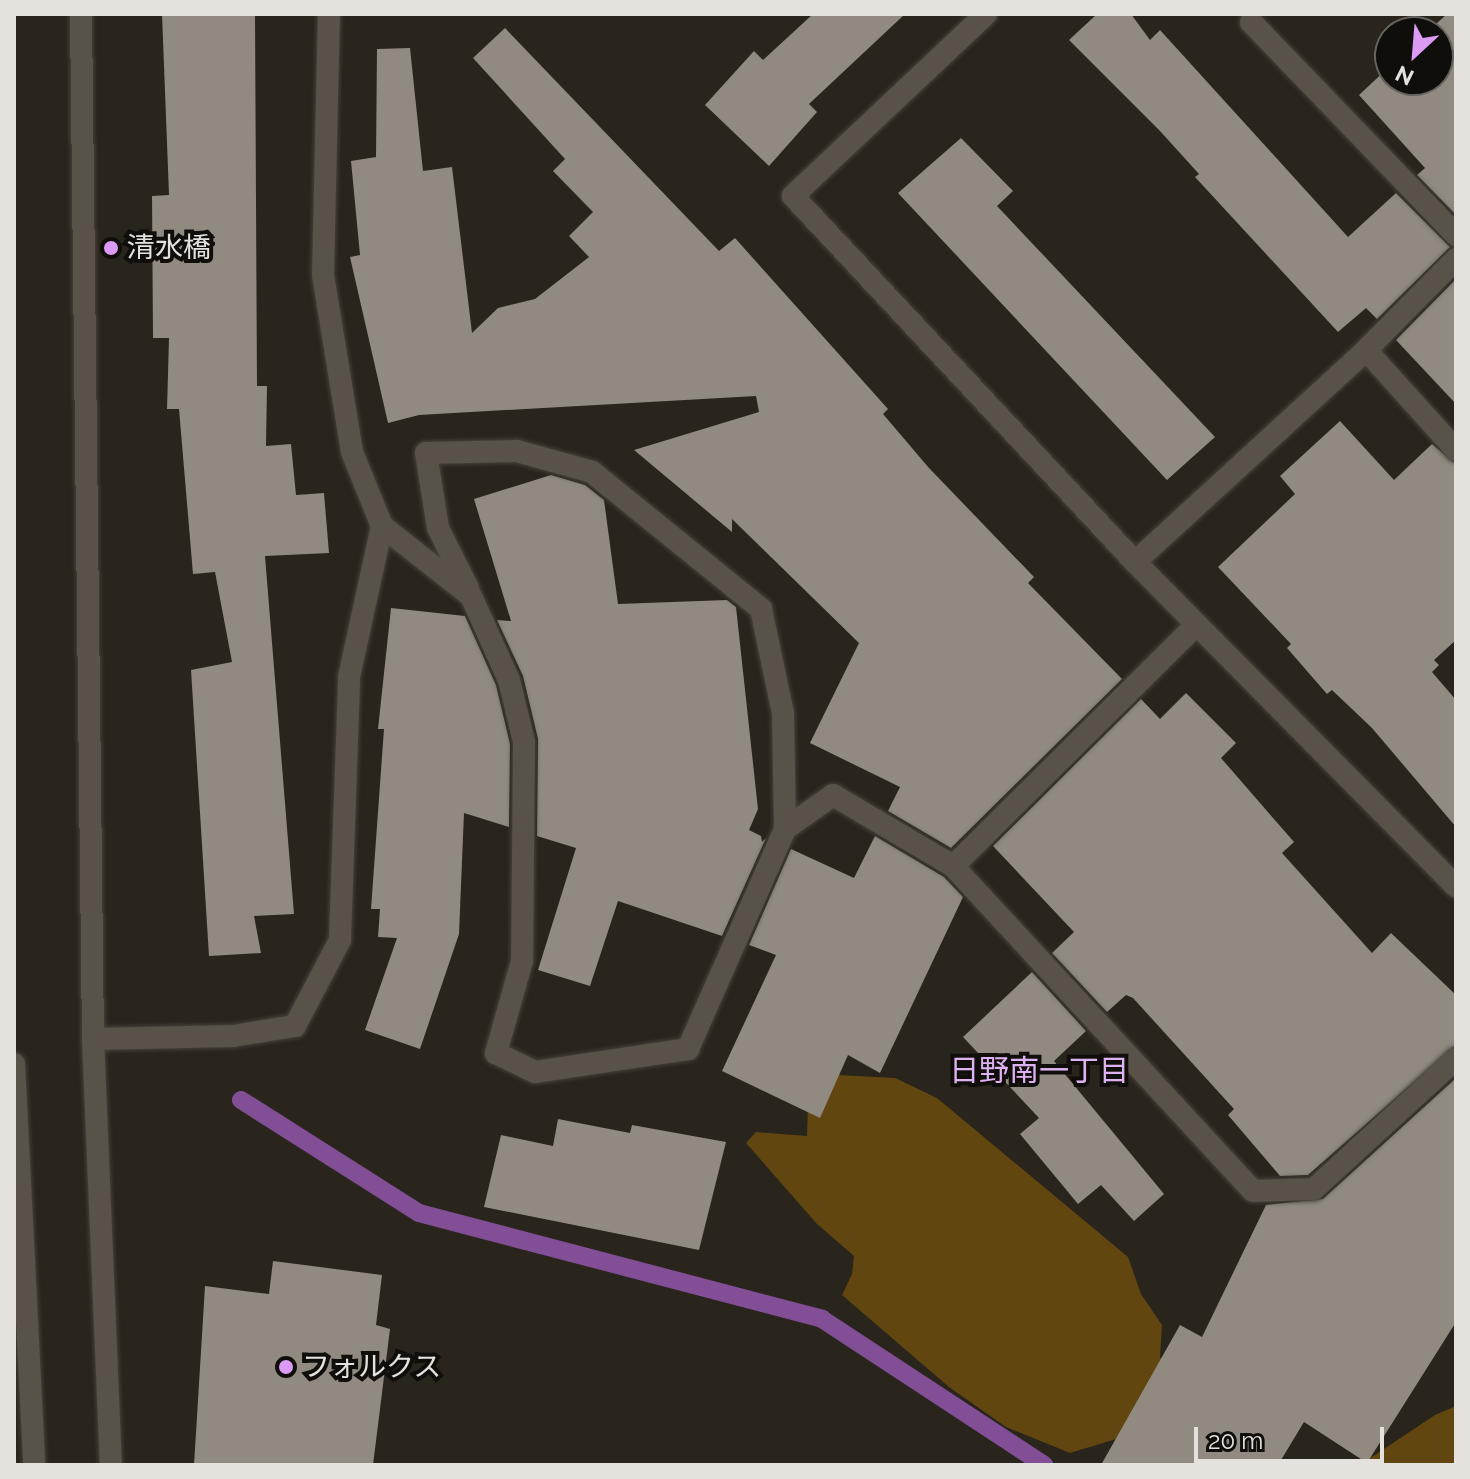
<!DOCTYPE html>
<meta charset="utf-8">
<style>
body{margin:0}
#map{position:relative;width:1470px;height:1479px;overflow:hidden;background:#29241c;font-family:Raleway,"Noto Sans JP",sans-serif}
div>[style]{position:absolute}
.green>*{inset:0;background:#614610}
.stream>*{height:18px;margin:-9px;padding:0 9px;transform-origin:9px;border-radius:9px;background:#824f97}
.building>*{inset:0;background:#908a80}
.roads{filter:drop-shadow(0 0 2px #45413a) drop-shadow(0 0 2px #45413a)}
.minor>*{height:22px;margin:-11px;padding:0 11px;transform-origin:11px;border-radius:11px;background:#585249}
.tertiary>*{height:22px;margin:-11px;padding:0 11px;transform-origin:11px;border-radius:11px;background:#585249}
.dots>*{width:22px;height:22px;translate:-50% -50%;box-sizing:border-box;border:4px solid #100e0a;border-radius:50%}
span{translate:-50% -50%;white-space:nowrap;text-align:center;line-height:1.15;-webkit-text-stroke:8px #100e0a;paint-order:stroke}
.poi-label{font-size:28px;color:#e5e2dd}
.left{translate:0 -50%;text-align:left}
.neighbourhood-label{font-size:30px;color:#deb2f2}
.frame{position:absolute;inset:0;border:16px solid #e5e2dd;pointer-events:none}
.north{position:absolute;left:1374px;top:16px;width:80px;height:80px;box-sizing:border-box;background:#100e0a;border:2px solid #65635e;border-radius:50%;rotate:206deg;font-size:22px;font-weight:700;line-height:32px;text-align:center;color:#e5e2dd}
.north::after{content:'';display:block;margin:auto;width:28px;height:36px;background:#da9af6;clip-path:polygon(50% 0,100% 100%,50% 72%,0 100%)}
.scale{position:absolute;left:1194px;top:1427px;width:190px;height:36px;box-sizing:border-box;border:4px solid #e5e2dd;border-top:0;padding-left:10px;font-size:24px;line-height:28px;white-space:nowrap;color:#e5e2dd;-webkit-text-stroke:6px #100e0a;paint-order:stroke}
</style>
<div id="map">
<div class="green">
<div style="clip-path:polygon(818px 1074px,895px 1078px,937px 1098px,1128px 1257px,1141px 1294px,1162px 1325px,1160px 1357px,1205px 1412px,1070px 1453px,1006px 1427px,949px 1387px,842px 1295px,852px 1274px,854px 1256px,817px 1224px,746px 1143px,756px 1132px,807px 1136px,808px 1104px)"></div>
<div style="clip-path:polygon(1456px 1406px,1456px 1465px,1360px 1465px,1435px 1415px)"></div>
</div>
<div class="stream">
<div style="left:241px;top:1100px;width:211px;rotate:32.4deg"></div>
<div style="left:419px;top:1213px;width:417px;rotate:14.7deg"></div>
<div style="left:822px;top:1319px;width:266px;rotate:33.3deg"></div>
</div>
<div class="building">
<div style="clip-path:polygon(162px 14px,255px 14px,257px 386px,267px 386px,266px 446px,291px 444px,296px 495px,324px 493px,329px 553px,265px 556px,294px 914px,254px 916px,261px 953px,209px 956px,191px 670px,232px 662px,215px 572px,193px 574px,179px 409px,167px 409px,169px 338px,153px 338px,152px 196px,169px 195px)"></div>
<div style="clip-path:polygon(813px 14px,905px 14px,809px 104px,817px 112px,769px 166px,705px 105px,754px 51px,763px 60px)"></div>
<div style="clip-path:polygon(1097px 14px,1131px 14px,1150px 40px,1160px 30px,1348px 237px,1396px 193px,1450px 247px,1377px 319px,1366px 308px,1338px 332px,1195px 177px,1199px 174px,1160px 131px,1069px 40px)"></div>
<div style="clip-path:polygon(1447px 14px,1456px 14px,1456px 215px,1417px 175px,1425px 168px,1359px 95px,1390px 66px,1390px 80px,1438px 80px,1438px 32px,1427px 32px)"></div>
<div style="clip-path:polygon(505px 28px,719px 251px,735px 238px,888px 409px,883px 414px,929px 468px,1034px 577px,1028px 583px,1122px 679px,951px 848px,888px 811px,900px 787px,810px 743px,859px 643px,732px 519px,732px 532px,634px 450px,759px 412px,756px 396px,419px 415px,388px 423px,350px 257px,360px 255px,351px 161px,376px 157px,377px 49px,410px 48px,423px 171px,452px 167px,472px 333px,498px 308px,535px 299px,589px 257px,569px 236px,593px 212px,553px 171px,565px 159px,473px 58px)"></div>
<div style="clip-path:polygon(961px 138px,1013px 191px,997px 206px,1215px 437px,1167px 480px,898px 193px)"></div>
<div style="clip-path:polygon(1456px 279px,1456px 404px,1396px 340px)"></div>
<div style="clip-path:polygon(1340px 421px,1394px 480px,1432px 444px,1456px 464px,1456px 640px,1434px 660px,1439px 665px,1432px 672px,1456px 700px,1456px 827px,1372px 728px,1332px 690px,1327px 694px,1287px 648px,1291px 644px,1218px 567px,1295px 494px,1280px 476px)"></div>
<div style="clip-path:polygon(551px 475px,585px 485px,604px 500px,618px 604px,727px 600px,736px 607px,758px 809px,749px 830px,761px 836px,762px 842px,766px 838px,722px 936px,618px 901px,590px 986px,538px 970px,576px 848px,537px 836px,538px 739px,523px 676px,497px 620px,511px 621px,474px 499px)"></div>
<div style="clip-path:polygon(391px 608px,465px 616px,496px 685px,510px 744px,509px 827px,464px 813px,459px 934px,420px 1049px,365px 1030px,397px 938px,378px 937px,380px 909px,371px 909px,384px 729px,378px 729px)"></div>
<div style="clip-path:polygon(1186px 693px,1236px 743px,1221px 758px,1294px 842px,1282px 853px,1372px 953px,1391px 933px,1456px 995px,1456px 1045px,1308px 1175px,1280px 1176px,1228px 1115px,1234px 1109px,1133px 998px,1126px 995px,1107px 1012px,1052px 953px,1074px 932px,993px 846px,1141px 699px,1160px 719px)"></div>
<div style="clip-path:polygon(875px 836px,944px 877px,963px 897px,880px 1073px,848px 1055px,820px 1118px,722px 1071px,776px 955px,749px 945px,791px 849px,854px 878px)"></div>
<div style="clip-path:polygon(1032px 972px,1086px 1031px,1054px 1061px,1164px 1194px,1134px 1221px,1101px 1185px,1078px 1204px,1020px 1134px,1039px 1118px,963px 1037px)"></div>
<div style="clip-path:polygon(1456px 1078px,1456px 1322px,1367px 1463px,1304px 1422px,1278px 1465px,1101px 1465px,1180px 1325px,1202px 1337px,1266px 1205px,1323px 1199px)"></div>
<div style="clip-path:polygon(558px 1119px,630px 1133px,632px 1125px,726px 1142px,699px 1250px,484px 1207px,501px 1135px,553px 1146px)"></div>
<div style="clip-path:polygon(273px 1261px,382px 1275px,376px 1325px,390px 1329px,373px 1465px,194px 1465px,205px 1286px,269px 1294px)"></div>
</div>
<div class="roads">
<div class="minor">
<div style="left:986px;top:14px;width:265px;rotate:136.7deg"></div>
<div style="left:793px;top:196px;width:501px;rotate:46.94deg"></div>
<div style="left:1135px;top:562px;width:456px;rotate:45.3deg"></div>
<div style="left:1251px;top:22px;width:296px;rotate:46.1deg"></div>
<div style="left:1366px;top:350px;width:135px;rotate:48deg"></div>
<div style="left:382px;top:526px;width:113px;rotate:38.2deg"></div>
<div style="left:471px;top:596px;width:92px;rotate:65.7deg"></div>
<div style="left:509px;top:680px;width:64px;rotate:76.4deg"></div>
<div style="left:524px;top:742px;width:219px;rotate:90.5deg"></div>
<div style="left:522px;top:961px;width:96px;rotate:105.8deg"></div>
<div style="left:496px;top:1053px;width:43px;rotate:26deg"></div>
<div style="left:535px;top:1072px;width:155px;rotate:-8.5deg"></div>
<div style="left:688px;top:1049px;width:240px;rotate:-66.2deg"></div>
<div style="left:785px;top:829px;width:59px;rotate:-35.3deg"></div>
<div style="left:833px;top:795px;width:139px;rotate:30.6deg"></div>
<div style="left:1135px;top:562px;width:314px;rotate:-42.5deg"></div>
<div style="left:1366px;top:350px;width:128px;rotate:-45.3deg"></div>
<div style="left:468px;top:588px;width:67px;rotate:-116.6deg"></div>
<div style="left:438px;top:528px;width:76px;rotate:-99.1deg"></div>
<div style="left:426px;top:453px;width:91px;rotate:-1.3deg"></div>
<div style="left:517px;top:451px;width:78px;rotate:15.6deg"></div>
<div style="left:592px;top:472px;width:218px;rotate:39deg"></div>
<div style="left:761px;top:609px;width:106px;rotate:78.1deg"></div>
<div style="left:783px;top:713px;width:116px;rotate:89deg"></div>
<div style="left:1196px;top:625px;width:342px;rotate:135.2deg"></div>
<div style="left:953px;top:866px;width:442px;rotate:47.3deg"></div>
<div style="left:1253px;top:1191px;width:61px;rotate:-1.9deg"></div>
<div style="left:1314px;top:1189px;width:193px;rotate:-42.5deg"></div>
<div style="left:93px;top:1039px;width:140px;rotate:-1.2deg"></div>
<div style="left:233px;top:1036px;width:63px;rotate:-9.2deg"></div>
<div style="left:295px;top:1026px;width:97px;rotate:-62.4deg"></div>
<div style="left:340px;top:940px;width:263px;rotate:-88deg"></div>
<div style="left:349px;top:677px;width:155px;rotate:-77.7deg"></div>
<div style="left:382px;top:526px;width:80px;rotate:-112.1deg"></div>
<div style="left:352px;top:452px;width:179px;rotate:-99.3deg"></div>
<div style="left:323px;top:275px;width:261px;rotate:-88.7deg"></div>
</div>
<div class="tertiary">
<div style="left:81px;top:14px;width:1025px;rotate:89.33deg"></div>
<div style="left:93px;top:1039px;width:426px;rotate:87.6deg"></div>
<div style="left:14px;top:1064px;width:401px;rotate:87.1deg"></div>
</div>
</div>
<div class="dots">
<div style="left:111px;top:248px;background:#da9af6"></div>
<div style="left:286px;top:1367px;background:#da9af6"></div>
</div>
<div class="poi-label">
<span class="left" style="left:127px;top:248px">清水橋</span>
<span class="left" style="left:302px;top:1367px">フォルクス</span>
</div>
<div class="neighbourhood-label">
<span style="left:1039px;top:1071px">日野南一丁目</span>
</div>
<div class="frame"></div>
<div class="north">N</div>
<div class="scale">20 m</div>
</div>
